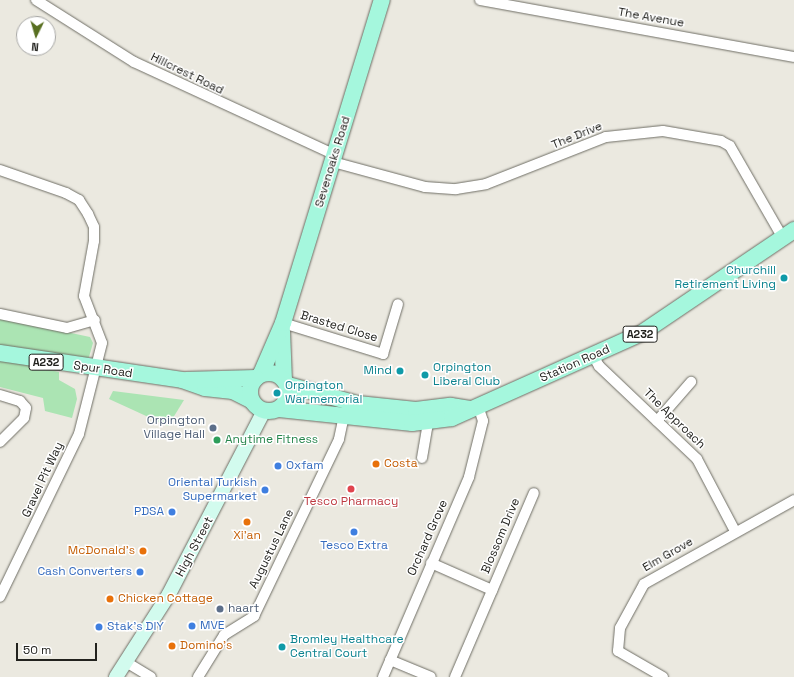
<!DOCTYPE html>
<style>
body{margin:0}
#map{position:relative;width:794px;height:677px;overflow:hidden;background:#ebe9e0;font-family:"Space Grotesk",sans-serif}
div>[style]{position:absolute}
.green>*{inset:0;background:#abe4b3}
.roads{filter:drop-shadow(0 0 1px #6f6e65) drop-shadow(0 0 1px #6f6e65)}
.street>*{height:10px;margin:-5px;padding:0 5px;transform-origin:5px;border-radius:5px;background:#fff}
.secondary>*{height:14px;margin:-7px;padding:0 7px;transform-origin:7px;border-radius:7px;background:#d2fbee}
.primary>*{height:16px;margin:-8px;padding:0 8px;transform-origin:8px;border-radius:8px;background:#a5f7dd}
.primary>.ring{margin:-8px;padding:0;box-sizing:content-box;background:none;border:16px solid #a5f7dd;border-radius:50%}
.dots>*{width:11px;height:11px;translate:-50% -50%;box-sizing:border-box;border:2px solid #fff;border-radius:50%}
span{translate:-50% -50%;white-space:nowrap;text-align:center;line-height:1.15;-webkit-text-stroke:3px #fff;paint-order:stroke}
.shield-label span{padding:1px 3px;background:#fff;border:1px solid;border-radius:3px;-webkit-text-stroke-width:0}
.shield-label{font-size:11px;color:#22221e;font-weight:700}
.street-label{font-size:12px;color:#22221e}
.culture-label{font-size:12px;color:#0d838f}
.right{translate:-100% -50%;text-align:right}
.left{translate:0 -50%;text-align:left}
.service-label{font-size:12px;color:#4e5e75}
.leisure-label{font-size:12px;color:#27864d}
.food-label{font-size:12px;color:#c56008}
.shop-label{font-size:12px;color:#366cbe}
.health-label{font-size:12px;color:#be3a42}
.north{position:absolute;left:16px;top:16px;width:40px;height:40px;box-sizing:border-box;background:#fff;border:1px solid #a7a7a5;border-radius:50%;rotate:185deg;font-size:11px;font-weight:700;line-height:16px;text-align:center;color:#22221e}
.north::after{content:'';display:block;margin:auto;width:14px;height:18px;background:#586f20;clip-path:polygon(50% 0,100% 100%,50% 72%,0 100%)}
.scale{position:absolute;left:16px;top:643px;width:81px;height:18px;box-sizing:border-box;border:2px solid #22221e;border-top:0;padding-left:5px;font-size:12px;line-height:14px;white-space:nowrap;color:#22221e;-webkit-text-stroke:3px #fff;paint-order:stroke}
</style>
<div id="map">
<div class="green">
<div style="clip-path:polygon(0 318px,90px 337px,93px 343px,89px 357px,83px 362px,0 345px)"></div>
<div style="clip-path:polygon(0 359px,59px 372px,59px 380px,75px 389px,77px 399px,72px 418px,45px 411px,43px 398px,0 387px)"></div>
<div style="clip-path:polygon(113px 391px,184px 400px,168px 426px,109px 399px)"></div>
</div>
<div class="roads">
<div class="street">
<div style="left:36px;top:0;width:116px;rotate:32.3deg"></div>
<div style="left:134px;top:62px;width:221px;rotate:24.8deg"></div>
<div style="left:480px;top:0;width:319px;rotate:10.3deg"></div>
<div style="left:333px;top:162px;width:95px;rotate:15.2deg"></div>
<div style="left:425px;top:187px;width:31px;rotate:4deg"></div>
<div style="left:456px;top:189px;width:30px;rotate:-9deg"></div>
<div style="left:486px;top:184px;width:129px;rotate:-21.4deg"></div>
<div style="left:606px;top:137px;width:57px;rotate:-6deg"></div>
<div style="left:663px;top:131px;width:59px;rotate:9.8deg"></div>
<div style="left:721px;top:141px;width:10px;rotate:29deg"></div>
<div style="left:730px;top:146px;width:106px;rotate:60.1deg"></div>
<div style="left:0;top:170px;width:70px;rotate:19.2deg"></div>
<div style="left:66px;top:193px;width:15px;rotate:28deg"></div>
<div style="left:79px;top:200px;width:17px;rotate:57deg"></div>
<div style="left:88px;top:214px;width:14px;rotate:65deg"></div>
<div style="left:94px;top:227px;width:14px;rotate:90deg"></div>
<div style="left:94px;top:241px;width:56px;rotate:100.3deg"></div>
<div style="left:84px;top:296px;width:50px;rotate:69deg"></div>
<div style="left:102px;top:343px;width:94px;rotate:104.2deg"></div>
<div style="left:79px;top:434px;width:181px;rotate:115.9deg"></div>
<div style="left:0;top:314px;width:68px;rotate:11.8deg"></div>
<div style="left:67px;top:328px;width:29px;rotate:-16deg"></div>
<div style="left:283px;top:323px;width:105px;rotate:17.2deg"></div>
<div style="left:383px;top:354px;width:52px;rotate:-73.3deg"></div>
<div style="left:594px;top:357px;width:10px;rotate:61deg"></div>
<div style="left:599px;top:366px;width:135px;rotate:43.5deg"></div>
<div style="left:697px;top:459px;width:81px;rotate:62.2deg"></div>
<div style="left:0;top:395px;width:21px;rotate:17deg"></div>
<div style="left:20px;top:401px;width:9px;rotate:49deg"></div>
<div style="left:26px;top:408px;width:10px;rotate:101deg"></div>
<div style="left:24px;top:418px;width:34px;rotate:135deg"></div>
<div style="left:657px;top:421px;width:52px;rotate:-48.9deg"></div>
<div style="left:422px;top:458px;width:42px;rotate:-80.3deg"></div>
<div style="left:431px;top:563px;width:67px;rotate:23.9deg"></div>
<div style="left:390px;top:660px;width:44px;rotate:22.5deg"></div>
<div style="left:126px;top:662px;width:29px;rotate:31deg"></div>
<div style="left:198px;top:677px;width:49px;rotate:-58.2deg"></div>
<div style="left:224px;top:635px;width:36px;rotate:-32deg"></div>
<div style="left:254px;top:616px;width:196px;rotate:-64.3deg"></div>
<div style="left:339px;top:439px;width:25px;rotate:-78deg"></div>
<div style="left:383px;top:677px;width:218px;rotate:-66.7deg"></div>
<div style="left:469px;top:477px;width:58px;rotate:-76deg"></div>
<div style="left:483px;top:421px;width:16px;rotate:-108deg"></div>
<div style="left:455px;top:677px;width:200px;rotate:-66.8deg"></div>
<div style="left:663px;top:677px;width:52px;rotate:-150deg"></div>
<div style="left:618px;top:651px;width:23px;rotate:-85deg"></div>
<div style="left:620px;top:628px;width:50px;rotate:-61.4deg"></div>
<div style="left:644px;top:584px;width:172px;rotate:-29.2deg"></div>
</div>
<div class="secondary">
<div style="left:116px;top:677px;width:98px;rotate:-57.4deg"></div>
<div style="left:169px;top:594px;width:206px;rotate:-62.6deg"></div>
</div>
<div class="primary">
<div style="left:282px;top:331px;width:49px;rotate:87.7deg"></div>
<div style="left:0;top:353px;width:184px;rotate:8.4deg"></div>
<div style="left:182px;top:380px;width:24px;rotate:19deg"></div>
<div style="left:205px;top:388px;width:28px;rotate:6deg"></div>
<div style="left:233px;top:391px;width:20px;rotate:27deg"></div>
<div class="ring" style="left:250px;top:373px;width:22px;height:22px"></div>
<div style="left:261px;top:374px;width:56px;rotate:-66.7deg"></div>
<div style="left:283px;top:323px;width:338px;rotate:-73deg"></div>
<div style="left:186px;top:380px;width:70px;rotate:-1.6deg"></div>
<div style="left:288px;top:385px;width:73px;rotate:15.2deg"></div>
<div style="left:358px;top:404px;width:58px;rotate:5.9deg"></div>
<div style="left:416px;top:410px;width:35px;rotate:-7deg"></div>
<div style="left:451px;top:406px;width:19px;rotate:9deg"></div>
<div style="left:279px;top:409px;width:134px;rotate:6deg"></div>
<div style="left:412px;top:423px;width:40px;rotate:-7.1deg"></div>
<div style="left:452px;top:418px;width:208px;rotate:-24.1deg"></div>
<div style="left:642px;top:333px;width:184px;rotate:-34.1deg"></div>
</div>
</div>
<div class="dots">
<div style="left:784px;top:278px;background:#0f9aa8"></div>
<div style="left:400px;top:371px;background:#0f9aa8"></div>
<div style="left:425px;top:375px;background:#0f9aa8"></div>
<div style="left:277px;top:393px;background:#0f9aa8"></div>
<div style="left:213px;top:428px;background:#5c6f8a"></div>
<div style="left:217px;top:440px;background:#2e9e5b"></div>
<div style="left:376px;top:464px;background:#e8710a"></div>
<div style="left:278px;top:466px;background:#3f7fe0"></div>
<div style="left:351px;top:489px;background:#e0444e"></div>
<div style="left:265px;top:490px;background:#3f7fe0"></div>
<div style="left:172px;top:512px;background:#3f7fe0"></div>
<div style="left:247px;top:522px;background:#e8710a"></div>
<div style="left:354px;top:532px;background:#3f7fe0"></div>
<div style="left:143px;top:551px;background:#e8710a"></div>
<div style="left:140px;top:572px;background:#3f7fe0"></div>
<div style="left:110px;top:599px;background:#e8710a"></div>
<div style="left:220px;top:609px;background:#5c6f8a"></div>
<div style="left:192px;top:626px;background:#3f7fe0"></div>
<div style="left:99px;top:627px;background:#3f7fe0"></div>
<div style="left:172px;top:646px;background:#e8710a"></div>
<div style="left:282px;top:647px;background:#0f9aa8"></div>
</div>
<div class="shield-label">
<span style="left:640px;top:334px">A232</span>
<span style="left:46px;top:362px">A232</span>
</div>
<div class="street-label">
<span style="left:651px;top:18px;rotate:10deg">The Avenue</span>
<span style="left:187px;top:74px;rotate:26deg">Hillcrest Road</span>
<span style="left:577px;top:136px;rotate:-22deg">The Drive</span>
<span style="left:333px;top:162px;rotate:-73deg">Sevenoaks Road</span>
<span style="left:339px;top:327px;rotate:17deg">Brasted Close</span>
<span style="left:575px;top:364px;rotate:-24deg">Station Road</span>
<span style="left:103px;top:370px;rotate:8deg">Spur Road</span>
<span style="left:674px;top:419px;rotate:44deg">The Approach</span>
<span style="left:43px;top:480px;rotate:-65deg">Gravel Pit Way</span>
<span style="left:501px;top:536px;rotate:-67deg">Blossom Drive</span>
<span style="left:428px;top:538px;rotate:-66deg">Orchard Grove</span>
<span style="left:195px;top:547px;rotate:-62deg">High Street</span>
<span style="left:272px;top:549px;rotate:-64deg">Augustus Lane</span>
<span style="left:668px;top:555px;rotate:-30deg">Elm Grove</span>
</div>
<div class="culture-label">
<span class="right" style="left:776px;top:278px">Churchill<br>Retirement Living</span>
<span class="left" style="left:433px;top:375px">Orpington<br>Liberal Club</span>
<span class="right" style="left:392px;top:371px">Mind</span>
<span class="left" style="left:285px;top:393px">Orpington<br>War memorial</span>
<span class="left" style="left:290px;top:647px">Bromley Healthcare<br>Central Court</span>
</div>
<div class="service-label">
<span class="right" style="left:205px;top:428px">Orpington<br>Village Hall</span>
<span class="left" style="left:228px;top:609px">haart</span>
</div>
<div class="leisure-label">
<span class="left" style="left:225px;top:440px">Anytime Fitness</span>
</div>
<div class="food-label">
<span class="left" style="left:384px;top:464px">Costa</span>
<span style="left:247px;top:536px">Xi'an</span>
<span class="right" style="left:135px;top:551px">McDonald's</span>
<span class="left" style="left:118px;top:599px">Chicken Cottage</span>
<span class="left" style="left:180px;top:646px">Domino's</span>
</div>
<div class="shop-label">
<span class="left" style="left:286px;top:466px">Oxfam</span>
<span class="right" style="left:257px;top:490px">Oriental Turkish<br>Supermarket</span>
<span class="right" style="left:164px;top:512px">PDSA</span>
<span style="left:354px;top:546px">Tesco Extra</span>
<span class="right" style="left:132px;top:572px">Cash Converters</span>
<span class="left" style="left:200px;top:626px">MVE</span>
<span class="left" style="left:107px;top:627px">Stak's DIY</span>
</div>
<div class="health-label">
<span style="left:351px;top:502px">Tesco Pharmacy</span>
</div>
<div class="north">N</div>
<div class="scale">50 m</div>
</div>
